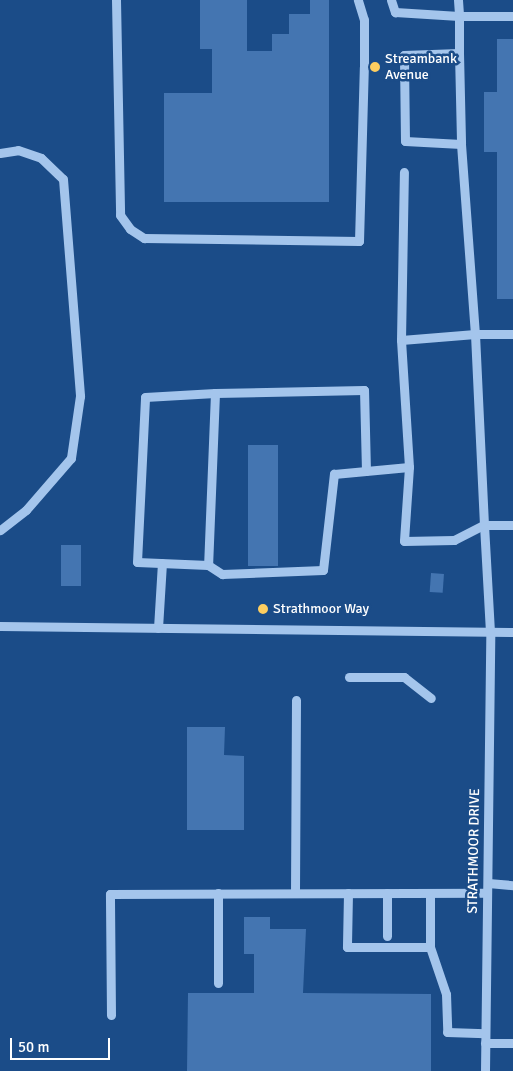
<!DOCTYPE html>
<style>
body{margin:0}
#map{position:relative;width:513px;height:1071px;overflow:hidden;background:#1b4c88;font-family:Signika,sans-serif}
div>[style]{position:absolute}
.building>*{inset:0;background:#4475b1;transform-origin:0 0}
.minor>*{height:9px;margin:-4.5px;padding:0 4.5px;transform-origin:4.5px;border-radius:4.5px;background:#a4c5ec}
.dots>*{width:14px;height:14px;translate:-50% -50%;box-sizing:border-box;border:2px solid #1b4c88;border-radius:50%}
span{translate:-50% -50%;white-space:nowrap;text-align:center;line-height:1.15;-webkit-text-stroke:5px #1b4c88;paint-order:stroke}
.poi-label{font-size:14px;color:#fff}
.left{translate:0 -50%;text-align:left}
.street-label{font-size:14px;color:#fff}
.scale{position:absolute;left:10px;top:1038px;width:100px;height:22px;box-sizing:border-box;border:2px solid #fff;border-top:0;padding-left:6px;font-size:15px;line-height:18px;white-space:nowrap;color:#fff;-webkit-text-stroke:4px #1b4c88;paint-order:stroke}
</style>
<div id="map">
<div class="building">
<div style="clip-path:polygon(200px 0,247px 0,247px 51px,272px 51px,272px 34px,289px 34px,289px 14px,310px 14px,310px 0,329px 0,329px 202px,164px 202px,164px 93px,212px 93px,212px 49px,200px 49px)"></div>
<div style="clip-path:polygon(497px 39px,513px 39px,513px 299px,497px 299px,497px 152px,484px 152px,484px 92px,497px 92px)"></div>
<div style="left:248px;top:445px;width:30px;height:121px"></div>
<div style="left:61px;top:545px;width:20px;height:41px"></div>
<div style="left:431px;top:573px;width:13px;height:19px;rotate:4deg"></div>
<div style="clip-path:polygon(187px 727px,225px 727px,224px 755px,244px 756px,244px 830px,187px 830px)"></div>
<div style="clip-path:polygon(244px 917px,270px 917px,270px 929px,306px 929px,303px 993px,431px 994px,431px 1071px,187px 1071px,188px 993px,254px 993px,254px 954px,244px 954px)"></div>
</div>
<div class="minor">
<div style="left:116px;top:0;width:215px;rotate:88.9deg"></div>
<div style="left:120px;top:215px;width:17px;rotate:54deg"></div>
<div style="left:130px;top:229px;width:17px;rotate:33deg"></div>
<div style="left:144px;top:238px;width:215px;rotate:0.8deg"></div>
<div style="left:359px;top:241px;width:174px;rotate:-88.4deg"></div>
<div style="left:364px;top:67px;width:47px;rotate:-90deg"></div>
<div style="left:364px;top:20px;width:21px;rotate:-107deg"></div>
<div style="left:391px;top:0;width:13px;rotate:72deg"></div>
<div style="left:395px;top:12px;width:64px;rotate:3.6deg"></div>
<div style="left:459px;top:16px;width:37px;rotate:90deg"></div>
<div style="left:459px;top:53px;width:91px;rotate:88.7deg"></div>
<div style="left:461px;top:144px;width:56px;rotate:-176.9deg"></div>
<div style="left:405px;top:141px;width:86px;rotate:-90.7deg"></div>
<div style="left:404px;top:55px;width:55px;rotate:-2.1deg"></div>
<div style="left:458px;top:0;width:16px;rotate:86deg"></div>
<div style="left:459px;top:16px;width:54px"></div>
<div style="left:461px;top:144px;width:191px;rotate:85.8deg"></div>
<div style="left:475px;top:334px;width:38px"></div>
<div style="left:0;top:153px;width:18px;rotate:-9deg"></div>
<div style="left:18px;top:150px;width:24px;rotate:19deg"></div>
<div style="left:41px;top:158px;width:30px;rotate:44deg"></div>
<div style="left:63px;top:179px;width:218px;rotate:85.5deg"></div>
<div style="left:80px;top:396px;width:63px;rotate:98.3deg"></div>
<div style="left:71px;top:458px;width:69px;rotate:130.9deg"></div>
<div style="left:26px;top:510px;width:33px;rotate:142deg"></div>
<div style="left:401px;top:340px;width:168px;rotate:-89deg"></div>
<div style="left:366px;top:471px;width:81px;rotate:-91.4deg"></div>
<div style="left:364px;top:390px;width:149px;rotate:178.8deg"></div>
<div style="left:215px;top:393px;width:172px;rotate:92.3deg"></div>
<div style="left:208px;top:565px;width:17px;rotate:33deg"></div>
<div style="left:222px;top:574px;width:101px;rotate:-2.3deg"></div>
<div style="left:323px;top:570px;width:97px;rotate:-83.5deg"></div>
<div style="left:334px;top:474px;width:75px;rotate:-5.3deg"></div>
<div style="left:208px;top:565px;width:71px;rotate:-177.6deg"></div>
<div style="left:137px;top:562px;width:165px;rotate:-87.2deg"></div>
<div style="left:145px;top:397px;width:70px;rotate:-3.3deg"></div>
<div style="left:0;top:626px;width:513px;rotate:0.67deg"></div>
<div style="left:158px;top:628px;width:65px;rotate:-86.5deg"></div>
<div style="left:349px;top:677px;width:55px"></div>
<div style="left:404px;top:677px;width:34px;rotate:38deg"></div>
<div style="left:488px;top:883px;width:25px;rotate:5deg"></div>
<div style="left:218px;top:893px;width:90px;rotate:90deg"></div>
<div style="left:295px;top:893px;width:193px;rotate:-89.7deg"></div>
<div style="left:348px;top:893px;width:54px;rotate:91.1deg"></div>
<div style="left:347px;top:947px;width:83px"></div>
<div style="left:387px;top:893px;width:43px;rotate:90deg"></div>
<div style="left:430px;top:893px;width:54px;rotate:90deg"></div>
<div style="left:430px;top:947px;width:50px;rotate:71.2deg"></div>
<div style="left:446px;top:994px;width:38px;rotate:88deg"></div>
<div style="left:447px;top:1032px;width:38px;rotate:2deg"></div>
<div style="left:111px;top:1015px;width:121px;rotate:-90.5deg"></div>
<div style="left:110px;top:894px;width:377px;rotate:-0.2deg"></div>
<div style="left:485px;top:1043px;width:28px"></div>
<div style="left:485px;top:1071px;width:439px;rotate:-89.3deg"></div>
<div style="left:490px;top:632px;width:107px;rotate:-93.2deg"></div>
<div style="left:484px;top:525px;width:191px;rotate:-92.7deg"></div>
<div style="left:475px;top:334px;width:74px;rotate:175.4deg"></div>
<div style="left:401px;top:340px;width:127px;rotate:86.4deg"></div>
<div style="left:409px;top:467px;width:74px;rotate:93.9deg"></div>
<div style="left:404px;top:541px;width:50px;rotate:-1.1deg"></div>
<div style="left:454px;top:540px;width:34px;rotate:-27deg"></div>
<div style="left:484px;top:525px;width:29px"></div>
</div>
<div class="dots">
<div style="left:375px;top:67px;background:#fece60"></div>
<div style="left:263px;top:609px;background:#fece60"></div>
</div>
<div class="poi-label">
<span class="left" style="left:385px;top:67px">Streambank<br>Avenue</span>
<span class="left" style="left:273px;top:609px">Strathmoor Way</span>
</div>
<div class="street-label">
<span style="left:474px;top:851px;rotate:-89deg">STRATHMOOR DRIVE</span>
</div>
<div class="scale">50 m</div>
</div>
